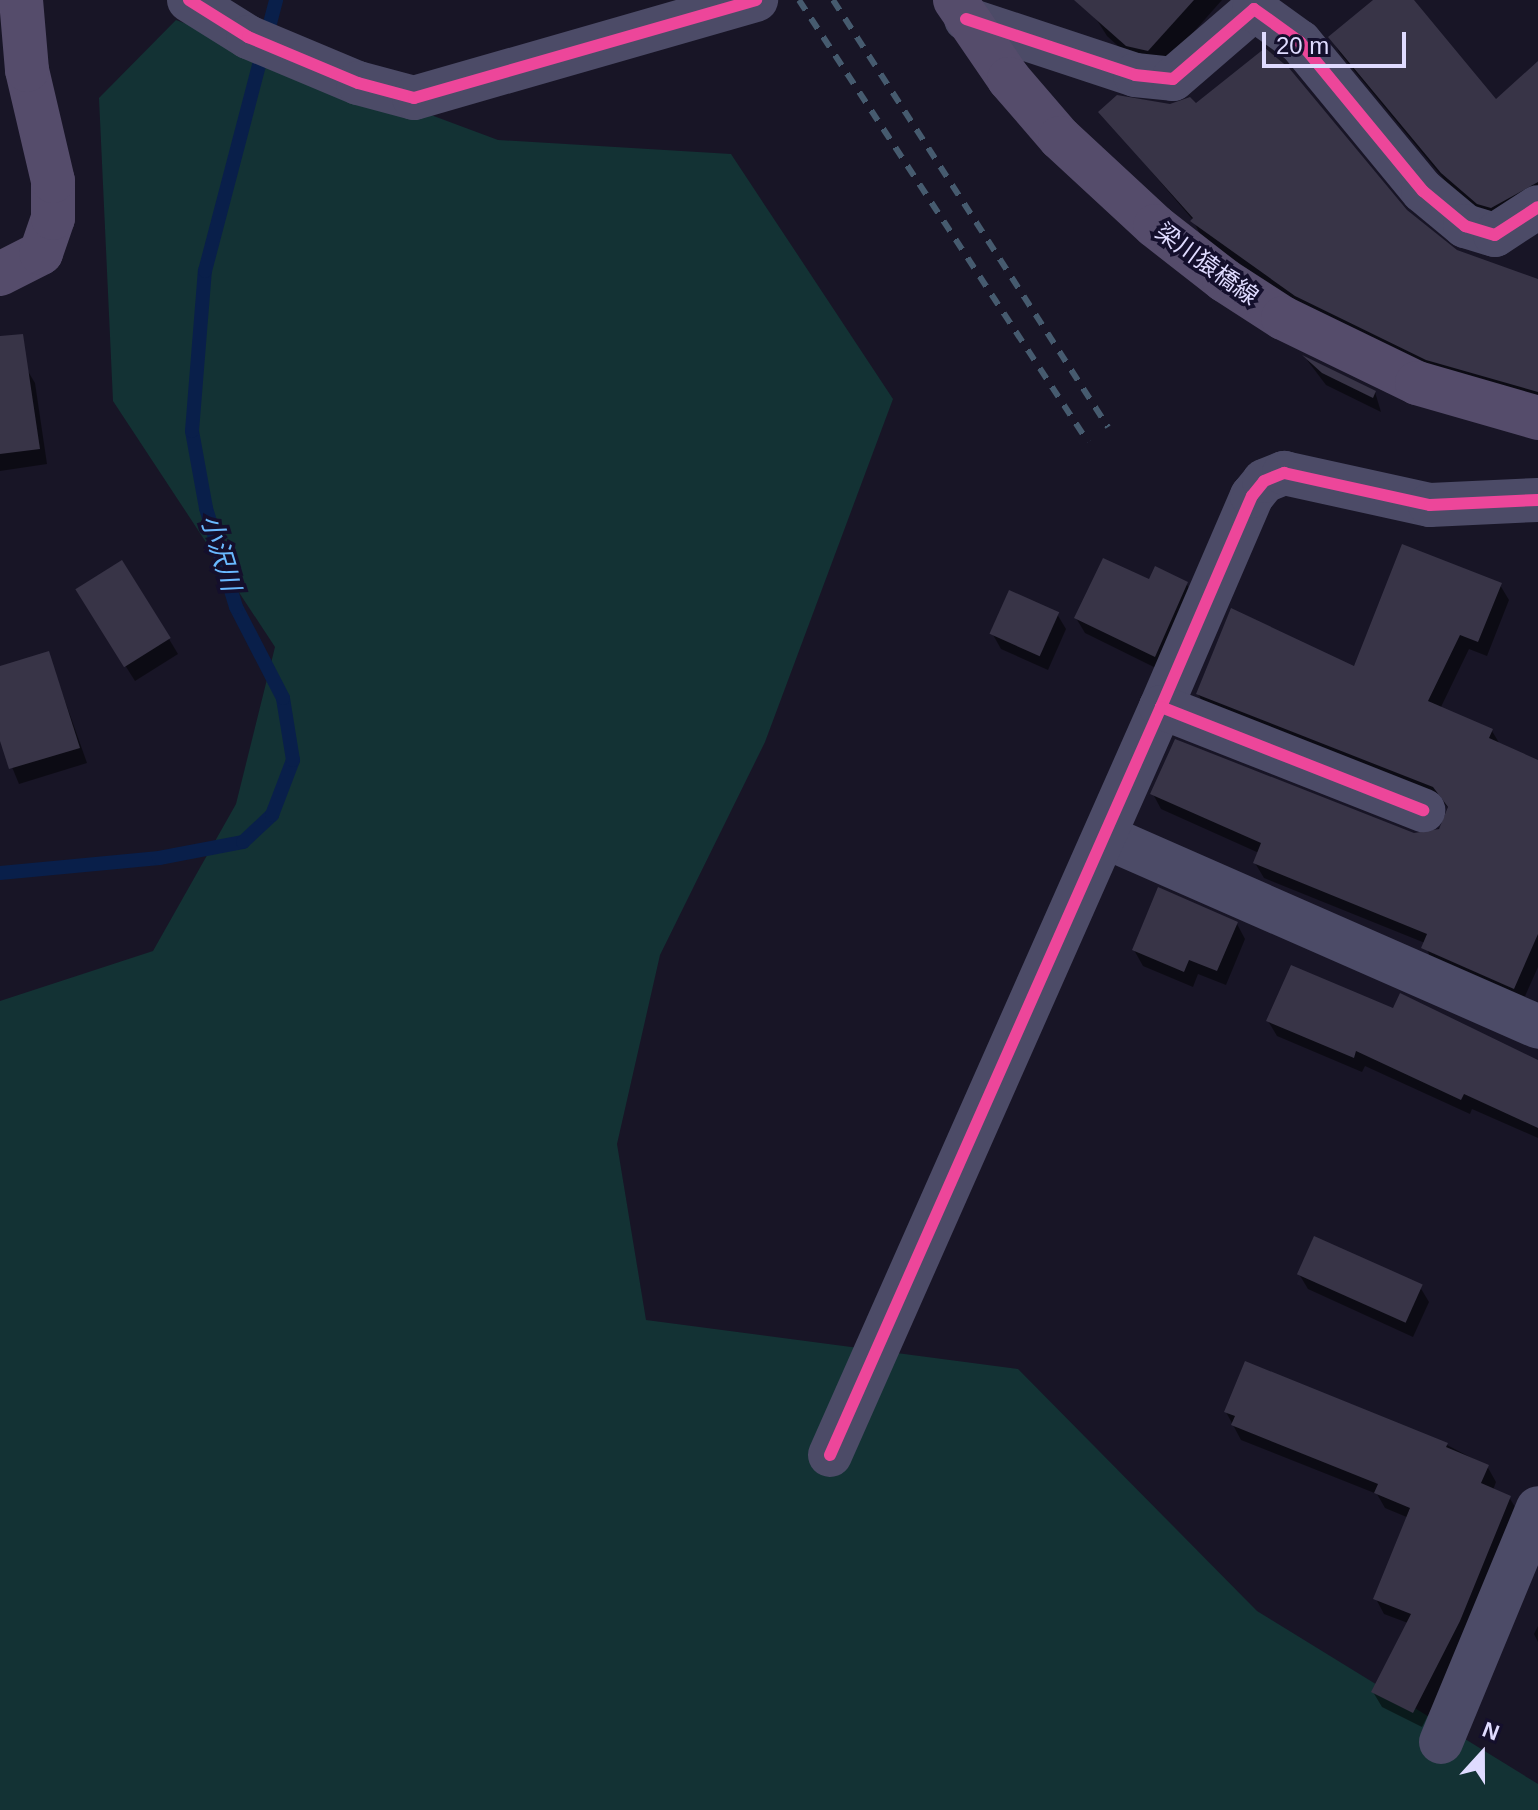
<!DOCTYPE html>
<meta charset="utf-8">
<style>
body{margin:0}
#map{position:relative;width:1538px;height:1810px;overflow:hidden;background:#181526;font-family:Helvetica,"Noto Sans JP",sans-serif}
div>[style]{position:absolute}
.green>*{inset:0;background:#133234}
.shadow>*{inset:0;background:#0007}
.stream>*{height:14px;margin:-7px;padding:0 7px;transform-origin:7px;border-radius:7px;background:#091f4a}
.building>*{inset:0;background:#383447;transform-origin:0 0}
.minor>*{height:44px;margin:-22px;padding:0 22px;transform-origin:22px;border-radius:22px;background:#4c4b67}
.major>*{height:44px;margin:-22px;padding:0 22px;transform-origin:22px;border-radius:22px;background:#554c6b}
.rail>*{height:6px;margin-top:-3px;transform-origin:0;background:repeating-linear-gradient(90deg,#465b6f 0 12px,transparent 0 22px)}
.cycleway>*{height:12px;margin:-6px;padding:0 6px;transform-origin:6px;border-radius:6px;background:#ed469a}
span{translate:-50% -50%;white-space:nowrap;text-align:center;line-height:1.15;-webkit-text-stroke:7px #140f2c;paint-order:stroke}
.street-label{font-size:24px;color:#dfdbff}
.water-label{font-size:26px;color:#69b9ff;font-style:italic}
.north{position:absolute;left:1442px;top:1714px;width:80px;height:80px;-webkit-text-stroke:6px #140f2c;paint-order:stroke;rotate:21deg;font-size:22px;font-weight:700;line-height:32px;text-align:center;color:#dfdbff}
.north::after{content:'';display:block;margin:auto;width:28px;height:36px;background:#dfdbff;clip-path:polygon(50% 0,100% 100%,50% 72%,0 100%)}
.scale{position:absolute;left:1262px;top:32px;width:144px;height:36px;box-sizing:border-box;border:4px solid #dfdbff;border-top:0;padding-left:10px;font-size:24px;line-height:28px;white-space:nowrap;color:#dfdbff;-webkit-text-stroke:6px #140f2c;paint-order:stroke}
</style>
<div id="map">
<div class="green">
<div style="clip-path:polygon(176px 20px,498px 140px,731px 154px,893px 399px,765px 742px,660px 955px,617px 1144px,646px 1320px,1018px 1369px,1257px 1611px,1538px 1784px,1538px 1810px,0 1810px,0 1001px,153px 951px,236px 804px,275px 647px,113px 401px,99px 98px)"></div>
</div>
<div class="shadow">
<div style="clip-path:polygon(1110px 0,1222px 0,1160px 70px,1139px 65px,1107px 36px,1095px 17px)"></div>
<div style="clip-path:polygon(1377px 0,1412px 0,1496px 102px,1538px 63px,1538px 203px,1488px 219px,1452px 189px,1339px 52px,1331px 37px)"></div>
<div style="clip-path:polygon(1171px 106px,1196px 106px,1402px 209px,1448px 247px,1538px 287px,1538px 404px,1436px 374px,1306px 311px,1201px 236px,1193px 220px,1101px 113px)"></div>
<div style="clip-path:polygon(1307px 360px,1375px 392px,1381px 412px,1326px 385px)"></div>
<div style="clip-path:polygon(26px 368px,35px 383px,47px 464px,0 471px,0 372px)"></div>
<div style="clip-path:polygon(1149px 582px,1186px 583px,1195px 599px,1164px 672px,1085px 633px,1076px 618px)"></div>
<div style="clip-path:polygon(1500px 585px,1509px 600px,1487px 656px,1469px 649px,1440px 709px,1492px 731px,1501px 746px,1538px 763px,1538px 967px,1522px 1003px,1432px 963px,1425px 943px,1264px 878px,1255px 863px,1259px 853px,1161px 809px,1153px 794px,1428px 837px,1448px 821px,1449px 809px,1443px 802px,1207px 709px,1198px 694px,1355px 669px)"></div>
<div style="clip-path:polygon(87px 605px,169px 639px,178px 654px,135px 681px)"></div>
<div style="clip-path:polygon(1057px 614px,1066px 629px,1048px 670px,1001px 649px,992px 633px)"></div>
<div style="clip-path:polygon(48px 653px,87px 763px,19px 784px,0 738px,0 668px)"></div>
<div style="clip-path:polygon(1237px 924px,1245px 939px,1226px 985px,1198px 974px,1193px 987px,1143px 966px,1134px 950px)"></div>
<div style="clip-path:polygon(1268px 1021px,1538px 1062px,1538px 1138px,1472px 1109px,1470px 1114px,1365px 1066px,1362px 1072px,1277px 1036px)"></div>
<div style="clip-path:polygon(1299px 1274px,1420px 1287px,1429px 1302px,1413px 1337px,1308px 1289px)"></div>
<div style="clip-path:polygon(1226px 1412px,1447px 1445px,1487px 1466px,1496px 1482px,1493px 1490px,1509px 1497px,1518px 1512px,1468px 1636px,1422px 1727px,1382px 1707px,1373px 1692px,1408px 1623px,1384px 1614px,1376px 1599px,1409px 1518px,1385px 1508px,1377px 1494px,1241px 1440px)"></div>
<div style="clip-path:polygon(1538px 1626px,1538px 1642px,1534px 1634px)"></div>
</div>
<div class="stream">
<div style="left:0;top:873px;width:160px;rotate:-5.4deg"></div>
<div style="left:159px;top:858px;width:86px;rotate:-10.8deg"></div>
<div style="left:243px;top:842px;width:40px;rotate:-43deg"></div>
<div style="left:272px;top:815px;width:59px;rotate:-69.1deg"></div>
<div style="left:293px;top:760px;width:63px;rotate:-99.2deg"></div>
<div style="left:283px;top:698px;width:102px;rotate:-117.3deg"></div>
<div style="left:236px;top:607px;width:103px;rotate:-106.9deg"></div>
<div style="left:206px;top:508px;width:78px;rotate:-100.3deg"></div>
<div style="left:192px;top:431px;width:161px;rotate:-85.4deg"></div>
<div style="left:205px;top:271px;width:280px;rotate:-75.3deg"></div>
</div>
<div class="building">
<div style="clip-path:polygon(1074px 0,1194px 0,1148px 51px,1126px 46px)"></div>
<div style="clip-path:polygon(1373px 0,1414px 0,1496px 99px,1538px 61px,1538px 182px,1491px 208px,1477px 204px,1441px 173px,1328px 37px)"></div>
<div style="clip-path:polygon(1265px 48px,1289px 68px,1407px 210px,1457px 250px,1538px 279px,1538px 392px,1426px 360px,1295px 296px,1190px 221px,1193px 218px,1098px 112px,1117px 95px,1170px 104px,1190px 97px,1196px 103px)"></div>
<div style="clip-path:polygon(23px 334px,40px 449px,0 454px,0 336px)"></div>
<div style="clip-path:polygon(1302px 355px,1376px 391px,1373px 398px,1322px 373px)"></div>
<div style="clip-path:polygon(1402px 544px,1502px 583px,1478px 642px,1460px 635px,1428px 701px,1493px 729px,1489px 738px,1538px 760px,1538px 934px,1514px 989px,1421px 948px,1427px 934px,1253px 863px,1261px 843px,1150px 794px,1175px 739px,1414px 833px,1439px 829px,1448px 807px,1433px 787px,1196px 694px,1231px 608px,1354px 666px)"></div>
<div style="clip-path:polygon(1103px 558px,1149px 579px,1155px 566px,1188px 582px,1155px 657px,1074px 618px)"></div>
<div style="left:122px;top:560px;width:92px;height:55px;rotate:58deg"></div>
<div style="left:1009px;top:590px;width:55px;height:48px;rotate:24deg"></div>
<div style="clip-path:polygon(49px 651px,80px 748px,9px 769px,0 741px,0 666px)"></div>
<div style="clip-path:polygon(1158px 887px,1238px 922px,1217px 971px,1189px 960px,1184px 972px,1132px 950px)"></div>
<div style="clip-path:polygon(1291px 965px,1393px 1008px,1400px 993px,1538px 1060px,1538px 1128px,1464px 1094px,1461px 1100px,1356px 1051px,1354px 1058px,1266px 1021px)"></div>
<div style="left:1314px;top:1236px;width:119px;height:42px;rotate:24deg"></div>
<div style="clip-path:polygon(1245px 1361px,1448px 1443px,1446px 1447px,1489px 1465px,1481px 1483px,1511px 1496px,1460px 1621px,1413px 1713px,1371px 1692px,1411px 1614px,1373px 1599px,1410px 1508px,1374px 1493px,1378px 1484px,1231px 1425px,1235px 1416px,1224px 1412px)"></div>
</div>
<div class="minor">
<div style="left:189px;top:0;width:70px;rotate:32.1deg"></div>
<div style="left:248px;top:37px;width:119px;rotate:22.7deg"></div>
<div style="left:358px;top:83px;width:58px;rotate:15deg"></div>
<div style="left:414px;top:98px;width:356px;rotate:-16deg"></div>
<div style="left:966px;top:19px;width:178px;rotate:18.3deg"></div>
<div style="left:1135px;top:75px;width:38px;rotate:6deg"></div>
<div style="left:1173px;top:79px;width:107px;rotate:-40.8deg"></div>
<div style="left:1254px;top:9px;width:57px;rotate:35.7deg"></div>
<div style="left:1300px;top:42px;width:193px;rotate:50.5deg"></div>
<div style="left:1423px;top:191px;width:55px;rotate:39.8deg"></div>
<div style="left:1465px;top:226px;width:31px;rotate:17deg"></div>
<div style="left:1495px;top:235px;width:51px;rotate:-33.1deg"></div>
<div style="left:1161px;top:707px;width:230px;rotate:-66.7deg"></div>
<div style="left:1252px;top:496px;width:19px;rotate:-51deg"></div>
<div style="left:1264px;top:481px;width:22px;rotate:-22deg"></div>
<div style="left:1284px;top:473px;width:149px;rotate:12.4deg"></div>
<div style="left:1430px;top:505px;width:108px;rotate:-2.7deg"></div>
<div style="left:1106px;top:837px;width:472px;rotate:23.7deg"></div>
<div style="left:830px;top:1455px;width:818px;rotate:-66.13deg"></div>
<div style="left:1161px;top:707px;width:282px;rotate:21.5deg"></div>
<div style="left:1441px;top:1742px;width:253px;rotate:-67.5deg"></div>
</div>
<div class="major">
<div style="left:955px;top:0;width:96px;rotate:55.6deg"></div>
<div style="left:1009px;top:79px;width:78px;rotate:49.2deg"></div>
<div style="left:1060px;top:138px;width:129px;rotate:42.8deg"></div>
<div style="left:1155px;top:226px;width:88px;rotate:38deg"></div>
<div style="left:1224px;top:280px;width:70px;rotate:32.8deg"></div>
<div style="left:1283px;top:318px;width:149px;rotate:25.9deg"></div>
<div style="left:1417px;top:383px;width:126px;rotate:16.1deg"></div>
<div style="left:0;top:274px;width:46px;rotate:-27.1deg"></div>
<div style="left:41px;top:253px;width:37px;rotate:-71deg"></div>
<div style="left:53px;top:218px;width:37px;rotate:-90deg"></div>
<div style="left:53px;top:181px;width:114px;rotate:-103.2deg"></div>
<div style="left:27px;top:70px;width:70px;rotate:-94.9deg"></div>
</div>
<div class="rail">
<div style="left:799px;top:0;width:528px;rotate:56.82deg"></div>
<div style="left:833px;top:0;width:508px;rotate:57.22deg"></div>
</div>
<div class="cycleway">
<div style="left:189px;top:0;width:70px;rotate:32.1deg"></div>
<div style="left:248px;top:37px;width:119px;rotate:22.7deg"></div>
<div style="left:358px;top:83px;width:58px;rotate:15deg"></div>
<div style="left:414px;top:98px;width:356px;rotate:-16deg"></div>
<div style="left:966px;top:19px;width:178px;rotate:18.3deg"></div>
<div style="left:1135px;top:75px;width:38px;rotate:6deg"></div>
<div style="left:1173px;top:79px;width:107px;rotate:-40.8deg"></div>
<div style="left:1254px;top:9px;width:57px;rotate:35.7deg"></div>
<div style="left:1300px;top:42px;width:193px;rotate:50.5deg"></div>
<div style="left:1423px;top:191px;width:55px;rotate:39.8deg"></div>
<div style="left:1465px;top:226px;width:31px;rotate:17deg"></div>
<div style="left:1495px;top:235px;width:51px;rotate:-33.1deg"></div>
<div style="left:1161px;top:707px;width:230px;rotate:-66.7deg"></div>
<div style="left:1252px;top:496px;width:19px;rotate:-51deg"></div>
<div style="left:1264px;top:481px;width:22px;rotate:-22deg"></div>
<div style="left:1284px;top:473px;width:149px;rotate:12.4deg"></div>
<div style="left:1430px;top:505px;width:108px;rotate:-2.7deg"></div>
<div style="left:830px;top:1455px;width:818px;rotate:-66.13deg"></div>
<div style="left:1161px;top:707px;width:282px;rotate:21.5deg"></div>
</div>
<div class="street-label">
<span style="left:1207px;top:264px;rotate:36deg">梁川猿橋線</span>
</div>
<div class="water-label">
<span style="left:220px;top:553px;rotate:73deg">小沢川</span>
</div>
<div class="north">N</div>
<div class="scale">20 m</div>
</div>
